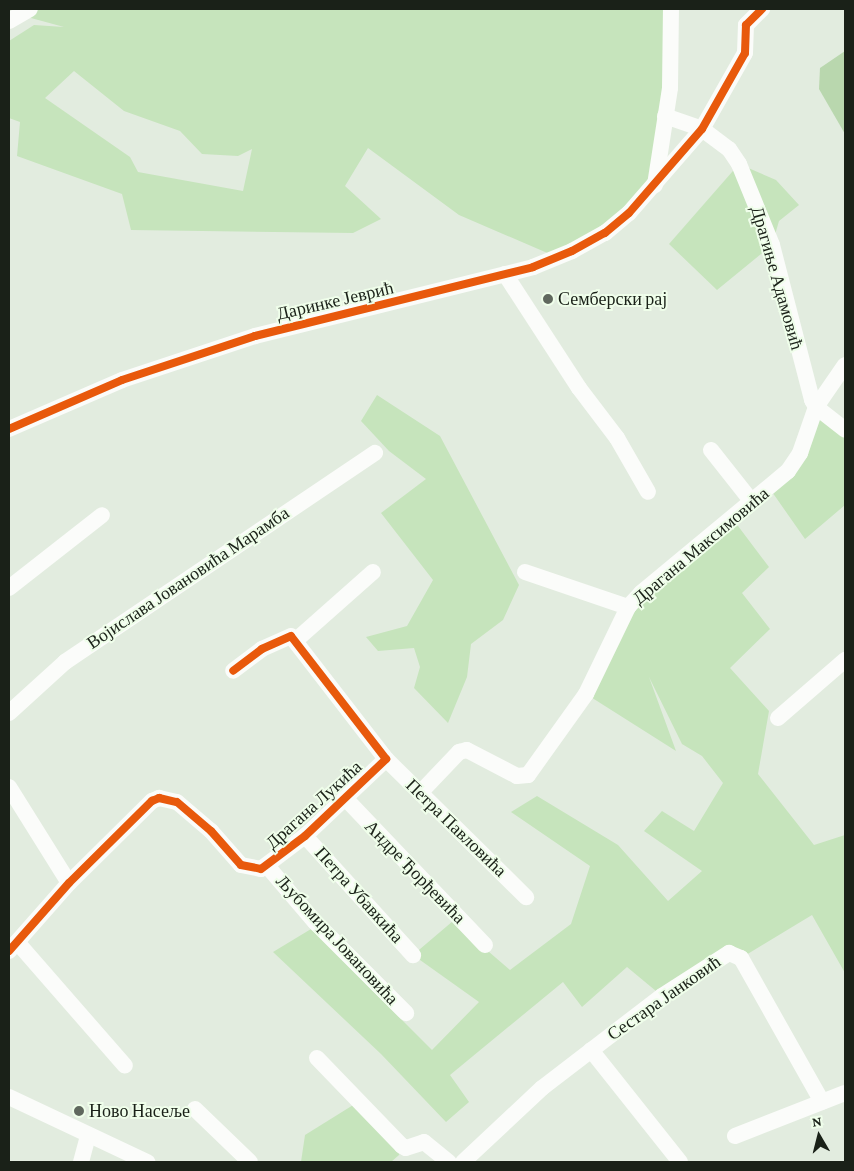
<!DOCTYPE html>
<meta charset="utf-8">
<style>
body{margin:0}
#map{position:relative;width:854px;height:1171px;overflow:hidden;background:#e2ecdf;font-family:"Crimson Pro",serif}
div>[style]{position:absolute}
.green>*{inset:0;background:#c6e4bc}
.forest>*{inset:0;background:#b9d7ae}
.minor>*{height:16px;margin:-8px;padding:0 8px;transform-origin:8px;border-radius:8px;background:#fbfcfa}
.cycleway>*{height:8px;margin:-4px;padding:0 4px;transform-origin:4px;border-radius:4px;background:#e8590c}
.dots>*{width:14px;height:14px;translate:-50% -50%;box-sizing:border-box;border:2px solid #effeea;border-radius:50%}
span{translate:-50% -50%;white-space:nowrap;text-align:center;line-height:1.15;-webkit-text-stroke:4px #effeea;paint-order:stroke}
.street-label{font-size:18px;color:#1a2118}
.poi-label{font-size:18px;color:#1a2118}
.left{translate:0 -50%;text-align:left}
.frame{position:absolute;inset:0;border:10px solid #1a2118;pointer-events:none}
.north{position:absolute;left:794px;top:1111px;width:50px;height:50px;-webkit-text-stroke:4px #effeea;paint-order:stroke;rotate:352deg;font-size:14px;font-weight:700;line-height:20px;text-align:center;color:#1a2118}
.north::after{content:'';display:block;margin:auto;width:18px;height:22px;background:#1a2118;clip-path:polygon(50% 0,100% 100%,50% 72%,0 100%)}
</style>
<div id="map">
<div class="green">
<div style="clip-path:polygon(evenodd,30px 9px,671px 9px,655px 185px,559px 258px,459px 215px,368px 148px,345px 186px,381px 219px,353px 233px,131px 230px,122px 194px,17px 156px,20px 122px,9px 118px,9px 41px,34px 25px,64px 27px,20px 15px,30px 9px,74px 71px,124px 111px,180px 131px,202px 154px,238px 156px,252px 149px,243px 191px,138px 172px,130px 157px,45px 98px,74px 71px)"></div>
<div style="clip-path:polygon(739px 164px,776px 180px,799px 205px,779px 221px,772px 245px,717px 290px,669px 244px)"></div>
<div style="clip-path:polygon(377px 395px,440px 436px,519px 585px,503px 620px,471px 644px,467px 677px,448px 723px,414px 688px,420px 667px,414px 648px,378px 651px,366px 637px,407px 626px,433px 580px,381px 513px,426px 479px,389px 451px,361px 421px)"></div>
<div style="clip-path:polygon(816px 407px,845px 430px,845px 505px,805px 539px,770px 489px,788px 471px)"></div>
<div style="clip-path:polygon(732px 518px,769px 567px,742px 593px,770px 629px,730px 668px,769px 711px,758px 774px,814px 845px,845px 835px,845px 973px,812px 915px,741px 958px,739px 955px,662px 996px,627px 967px,582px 1007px,563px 982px,450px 1075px,469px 1102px,446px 1122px,381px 1054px,273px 952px,311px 929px,432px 1050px,479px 1002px,413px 955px,453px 921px,510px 970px,571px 924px,590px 866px,511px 812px,537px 796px,618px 845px,668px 901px,702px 871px,644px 831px,662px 811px,694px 831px,723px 783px,702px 756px,682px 744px,649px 677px,676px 751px,586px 694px,619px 622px)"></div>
<div style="clip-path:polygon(358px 1102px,402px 1146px,399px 1155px,391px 1162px,301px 1162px,305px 1135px)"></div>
</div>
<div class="forest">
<div style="clip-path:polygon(845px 51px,845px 134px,819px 89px,820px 68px)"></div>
</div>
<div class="minor">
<div style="left:9px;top:21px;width:24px;rotate:-30deg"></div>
<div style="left:665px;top:116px;width:39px;rotate:19deg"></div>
<div style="left:702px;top:129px;width:34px;rotate:37deg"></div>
<div style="left:729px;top:149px;width:18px;rotate:56deg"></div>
<div style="left:739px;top:164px;width:87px;rotate:67.8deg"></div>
<div style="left:772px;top:245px;width:160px;rotate:75.5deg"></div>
<div style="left:812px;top:400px;width:8px;rotate:60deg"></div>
<div style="left:816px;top:407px;width:37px;rotate:38deg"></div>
<div style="left:655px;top:185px;width:98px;rotate:-81.2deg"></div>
<div style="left:670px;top:88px;width:79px;rotate:-89.3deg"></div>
<div style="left:505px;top:274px;width:136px;rotate:57deg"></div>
<div style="left:579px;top:388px;width:63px;rotate:52.8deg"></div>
<div style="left:617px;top:438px;width:62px;rotate:60.1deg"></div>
<div style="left:9px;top:429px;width:123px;rotate:-23.4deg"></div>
<div style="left:122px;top:380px;width:140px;rotate:-18.3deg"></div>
<div style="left:255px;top:336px;width:286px;rotate:-13.9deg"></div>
<div style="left:533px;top:267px;width:42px;rotate:-22.3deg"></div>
<div style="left:572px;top:251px;width:38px;rotate:-29deg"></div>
<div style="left:605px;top:233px;width:31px;rotate:-40deg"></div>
<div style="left:629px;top:213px;width:111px;rotate:-49deg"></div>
<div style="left:702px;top:129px;width:87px;rotate:-60.5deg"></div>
<div style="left:745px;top:53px;width:28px;rotate:-88deg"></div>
<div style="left:746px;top:25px;width:23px;rotate:-45deg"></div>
<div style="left:711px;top:450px;width:66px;rotate:51.7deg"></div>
<div style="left:525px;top:572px;width:109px;rotate:18.8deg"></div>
<div style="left:9px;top:588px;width:118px;rotate:-38.1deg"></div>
<div style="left:295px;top:641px;width:104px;rotate:-41.5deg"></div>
<div style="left:9px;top:713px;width:76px;rotate:-42.3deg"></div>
<div style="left:65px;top:662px;width:374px;rotate:-34deg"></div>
<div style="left:778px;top:718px;width:89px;rotate:-40.9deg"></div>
<div style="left:386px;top:759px;width:197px;rotate:44.6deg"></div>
<div style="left:9px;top:787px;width:113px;rotate:58deg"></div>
<div style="left:420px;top:793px;width:57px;rotate:-46.4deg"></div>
<div style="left:459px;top:752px;width:8px;rotate:-14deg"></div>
<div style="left:467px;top:750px;width:56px;rotate:27.5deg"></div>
<div style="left:517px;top:776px;width:11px;rotate:-5deg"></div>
<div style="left:528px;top:775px;width:100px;rotate:-54.4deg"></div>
<div style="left:586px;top:694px;width:97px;rotate:-64.2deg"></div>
<div style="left:628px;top:607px;width:19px;rotate:-47deg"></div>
<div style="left:641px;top:593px;width:191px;rotate:-39.7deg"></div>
<div style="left:788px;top:471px;width:22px;rotate:-56deg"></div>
<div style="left:800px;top:453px;width:49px;rotate:-70.8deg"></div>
<div style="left:816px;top:407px;width:51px;rotate:-55.4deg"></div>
<div style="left:345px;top:798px;width:203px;rotate:46.4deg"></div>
<div style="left:305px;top:836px;width:161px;rotate:47.8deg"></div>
<div style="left:268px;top:867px;width:72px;rotate:49.5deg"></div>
<div style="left:315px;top:922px;width:129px;rotate:45deg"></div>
<div style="left:17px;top:942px;width:164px;rotate:48.9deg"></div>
<div style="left:9px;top:951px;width:91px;rotate:-48.6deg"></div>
<div style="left:69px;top:883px;width:117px;rotate:-44.7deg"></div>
<div style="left:152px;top:801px;width:8px;rotate:-23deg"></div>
<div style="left:159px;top:798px;width:18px;rotate:13deg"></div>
<div style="left:177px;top:802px;width:45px;rotate:40.5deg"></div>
<div style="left:211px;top:831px;width:45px;rotate:48.6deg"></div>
<div style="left:241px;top:865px;width:20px;rotate:11deg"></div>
<div style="left:261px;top:869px;width:55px;rotate:-36.9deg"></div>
<div style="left:305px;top:836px;width:112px;rotate:-43.5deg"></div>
<div style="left:386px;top:759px;width:155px;rotate:-127.7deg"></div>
<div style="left:291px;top:636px;width:32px;rotate:156deg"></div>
<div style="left:262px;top:649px;width:36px;rotate:143deg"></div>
<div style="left:591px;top:1050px;width:143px;rotate:51.5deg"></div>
<div style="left:317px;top:1058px;width:122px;rotate:46deg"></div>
<div style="left:402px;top:1146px;width:4px;rotate:27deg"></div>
<div style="left:406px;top:1148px;width:19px;rotate:-18deg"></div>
<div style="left:424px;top:1142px;width:32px;rotate:39deg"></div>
<div style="left:9px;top:1097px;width:153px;rotate:25.2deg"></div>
<div style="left:195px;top:1109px;width:76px;rotate:43.9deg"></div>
<div style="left:735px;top:1136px;width:118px;rotate:-21.4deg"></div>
<div style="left:81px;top:1162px;width:28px;rotate:-75deg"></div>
<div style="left:463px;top:1162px;width:108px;rotate:-43.1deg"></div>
<div style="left:542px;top:1088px;width:151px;rotate:-37.5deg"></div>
<div style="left:662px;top:996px;width:80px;rotate:-32.7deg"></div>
<div style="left:729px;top:953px;width:13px;rotate:23deg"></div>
<div style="left:741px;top:958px;width:165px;rotate:60.6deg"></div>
</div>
<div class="cycleway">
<div style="left:9px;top:429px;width:123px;rotate:-23.4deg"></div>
<div style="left:122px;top:380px;width:140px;rotate:-18.3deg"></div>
<div style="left:255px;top:336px;width:286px;rotate:-13.9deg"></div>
<div style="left:533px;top:267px;width:42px;rotate:-22.3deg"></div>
<div style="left:572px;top:251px;width:38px;rotate:-29deg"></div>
<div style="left:605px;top:233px;width:31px;rotate:-40deg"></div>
<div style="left:629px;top:213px;width:111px;rotate:-49deg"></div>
<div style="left:702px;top:129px;width:87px;rotate:-60.5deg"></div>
<div style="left:745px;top:53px;width:28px;rotate:-88deg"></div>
<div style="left:746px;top:25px;width:23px;rotate:-45deg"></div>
<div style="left:9px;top:951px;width:91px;rotate:-48.6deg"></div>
<div style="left:69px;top:883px;width:117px;rotate:-44.7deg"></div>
<div style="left:152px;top:801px;width:8px;rotate:-23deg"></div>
<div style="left:159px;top:798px;width:18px;rotate:13deg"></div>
<div style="left:177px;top:802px;width:45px;rotate:40.5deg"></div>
<div style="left:211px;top:831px;width:45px;rotate:48.6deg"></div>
<div style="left:241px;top:865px;width:20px;rotate:11deg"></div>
<div style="left:261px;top:869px;width:55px;rotate:-36.9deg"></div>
<div style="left:305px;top:836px;width:112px;rotate:-43.5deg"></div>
<div style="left:386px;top:759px;width:155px;rotate:-127.7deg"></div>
<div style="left:291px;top:636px;width:32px;rotate:156deg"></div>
<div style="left:262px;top:649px;width:36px;rotate:143deg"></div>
</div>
<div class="dots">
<div style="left:548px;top:299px;background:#60685e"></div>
<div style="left:79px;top:1111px;background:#60685e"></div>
</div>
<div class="street-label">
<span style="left:777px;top:278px;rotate:74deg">Драгиње Адамовић</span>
<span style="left:335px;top:301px;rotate:-13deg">Даринке Јеврић</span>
<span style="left:701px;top:546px;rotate:-40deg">Драгана Максимовића</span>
<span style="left:188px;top:578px;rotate:-34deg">Војислава Јовановића Марамба</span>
<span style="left:314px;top:805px;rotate:-42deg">Драгана Лукића</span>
<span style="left:456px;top:828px;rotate:44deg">Петра Павловића</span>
<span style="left:415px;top:872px;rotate:46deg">Андре Ђорђевића</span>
<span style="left:359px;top:895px;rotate:48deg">Петра Убавкића</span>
<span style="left:337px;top:940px;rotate:47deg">Љубомира Јовановића</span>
<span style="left:664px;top:998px;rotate:-35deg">Сестара Јанковић</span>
</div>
<div class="poi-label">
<span class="left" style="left:558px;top:299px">Семберски рај</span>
<span class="left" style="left:89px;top:1111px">Ново Насеље</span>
</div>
<div class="frame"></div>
<div class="north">N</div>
</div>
